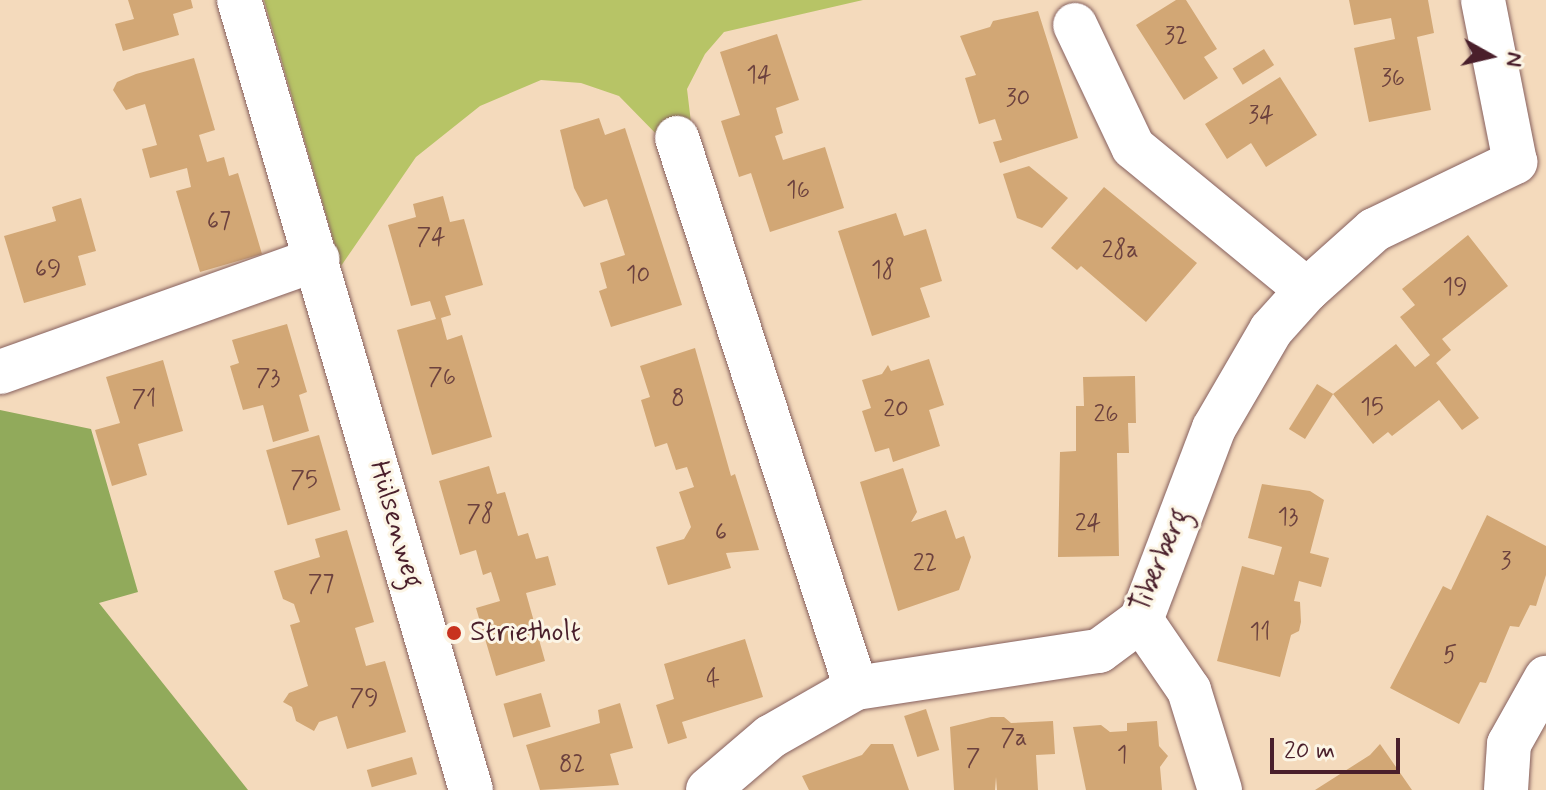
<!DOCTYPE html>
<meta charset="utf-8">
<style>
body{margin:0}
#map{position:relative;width:1546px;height:790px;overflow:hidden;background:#f4dabc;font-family:Mynerve,sans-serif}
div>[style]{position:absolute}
.green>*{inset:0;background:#b7c466}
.forest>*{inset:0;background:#91aa5b}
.building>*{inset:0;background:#d2a775;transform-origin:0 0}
.roads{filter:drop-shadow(0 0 2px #86605e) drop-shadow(0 0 2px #86605e)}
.minor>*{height:44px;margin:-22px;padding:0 22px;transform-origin:22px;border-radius:22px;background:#fff}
.dots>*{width:22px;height:22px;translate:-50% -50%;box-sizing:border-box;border:4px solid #fcf5e5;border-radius:50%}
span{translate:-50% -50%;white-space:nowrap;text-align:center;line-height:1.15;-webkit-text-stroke:6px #fcf5e5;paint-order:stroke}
.number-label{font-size:24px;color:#6c413e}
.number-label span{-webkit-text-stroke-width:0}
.street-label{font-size:28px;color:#4a1f2b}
.poi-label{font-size:28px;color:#4a1f2b}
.left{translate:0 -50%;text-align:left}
.north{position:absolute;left:1450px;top:16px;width:80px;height:80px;-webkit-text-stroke:6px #fcf5e5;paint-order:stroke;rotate:98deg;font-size:22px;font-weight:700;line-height:32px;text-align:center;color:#4a1f2b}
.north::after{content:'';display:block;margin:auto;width:28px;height:36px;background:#4a1f2b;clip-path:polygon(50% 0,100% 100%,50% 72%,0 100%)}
.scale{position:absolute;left:1270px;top:738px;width:130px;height:36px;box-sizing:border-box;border:4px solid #4a1f2b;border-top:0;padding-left:10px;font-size:24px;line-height:28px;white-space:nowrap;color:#4a1f2b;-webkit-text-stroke:6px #fcf5e5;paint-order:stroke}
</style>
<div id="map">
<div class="green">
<div style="clip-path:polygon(264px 0,863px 0,724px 32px,705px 54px,687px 89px,692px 131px,666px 144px,619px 96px,581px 83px,541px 80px,480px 106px,416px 157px,341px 266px)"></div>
</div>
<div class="forest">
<div style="clip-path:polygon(0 410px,91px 429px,138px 592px,99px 603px,248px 790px,0 790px)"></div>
</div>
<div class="building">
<div style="clip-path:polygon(128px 0,191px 0,193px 8px,173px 14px,179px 35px,123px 51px,115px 24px,134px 19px)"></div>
<div style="clip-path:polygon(1176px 0,1186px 0,1217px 49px,1204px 57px,1218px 78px,1184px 100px,1136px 25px)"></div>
<div style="clip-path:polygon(1349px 0,1428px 0,1434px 33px,1417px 37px,1431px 110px,1369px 122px,1354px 48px,1395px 39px,1391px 18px,1354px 25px)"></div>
<div style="clip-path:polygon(1038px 11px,1078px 138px,1000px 163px,993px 142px,1002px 140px,995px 119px,979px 124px,965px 78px,976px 75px,960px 36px,990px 27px,993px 21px)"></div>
<div style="clip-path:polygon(777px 34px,799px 100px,776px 108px,783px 133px,775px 136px,783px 160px,825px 147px,844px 208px,770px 232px,751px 173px,739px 177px,721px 121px,740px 115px,720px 52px)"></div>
<div style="left:1264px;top:49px;width:19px;height:37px;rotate:58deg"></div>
<div style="clip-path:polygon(194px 58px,215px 130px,199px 135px,207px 162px,224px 157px,229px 176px,238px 173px,262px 254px,200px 272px,176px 191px,191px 187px,187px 168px,150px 178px,142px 149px,157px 145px,145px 104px,126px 110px,113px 90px,117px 82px,136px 74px)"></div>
<div style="clip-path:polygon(1280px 77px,1317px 135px,1266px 167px,1251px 143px,1227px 159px,1205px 124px)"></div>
<div style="clip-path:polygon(599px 118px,605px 135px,625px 128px,682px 305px,611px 327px,599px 291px,607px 288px,600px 263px,625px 255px,607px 199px,584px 207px,574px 188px,560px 130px)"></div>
<div style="clip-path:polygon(1029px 166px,1068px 198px,1042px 228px,1017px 218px,1003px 174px)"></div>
<div style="clip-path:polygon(1104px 187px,1197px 263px,1146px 322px,1081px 266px,1077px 270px,1051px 248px)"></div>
<div style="clip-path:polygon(443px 196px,450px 222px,464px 219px,483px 285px,445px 296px,451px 315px,441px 318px,447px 340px,462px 335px,492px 437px,432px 455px,397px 330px,436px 319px,430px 301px,411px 306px,388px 225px,416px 217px,413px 204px)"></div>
<div style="clip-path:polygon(81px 198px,96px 251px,78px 256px,86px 285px,24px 303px,4px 236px,56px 221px,52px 207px)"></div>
<div style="clip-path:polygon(896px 213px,904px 236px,926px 229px,942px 281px,920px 288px,930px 317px,872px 336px,838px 231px)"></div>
<div style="clip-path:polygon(1468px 235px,1508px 286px,1442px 339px,1451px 350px,1436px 363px,1479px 418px,1462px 430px,1439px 400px,1392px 436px,1388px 432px,1373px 444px,1333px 394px,1396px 344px,1415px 367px,1430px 355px,1400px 317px,1415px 305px,1402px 289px)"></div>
<div style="clip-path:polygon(287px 324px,307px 392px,299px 395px,309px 431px,273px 442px,263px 405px,243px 410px,230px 366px,239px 363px,232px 340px)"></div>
<div style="clip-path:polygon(695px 348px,731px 476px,735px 474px,759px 550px,726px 553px,731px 568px,668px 585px,656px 547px,684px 539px,691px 527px,679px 492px,694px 487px,687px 467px,676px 470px,667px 443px,655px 447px,641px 400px,650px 397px,640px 366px)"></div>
<div style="clip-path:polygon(929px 359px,944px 405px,929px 410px,940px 446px,893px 462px,889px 448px,875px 452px,862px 411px,871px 408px,862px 380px,882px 374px,888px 365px,891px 371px)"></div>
<div style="clip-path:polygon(163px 360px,183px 431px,138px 444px,147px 475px,112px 486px,95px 430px,120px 423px,106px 377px)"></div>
<div style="clip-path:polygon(1135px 376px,1136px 423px,1128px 423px,1129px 453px,1117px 453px,1119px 556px,1058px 557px,1060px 452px,1076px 451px,1076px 406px,1084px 406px,1083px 377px)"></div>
<div style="left:1317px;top:384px;width:19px;height:53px;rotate:32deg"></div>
<div style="left:319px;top:435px;width:78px;height:55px;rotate:74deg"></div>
<div style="clip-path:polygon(489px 466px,497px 494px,505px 492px,518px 536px,528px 533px,536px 559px,548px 556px,556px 585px,526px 593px,545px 661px,496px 676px,476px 608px,500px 601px,491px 572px,483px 575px,476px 550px,460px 555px,439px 481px)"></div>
<div style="clip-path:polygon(903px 468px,917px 512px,911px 522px,946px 510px,956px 539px,964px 536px,971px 557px,959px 590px,898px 611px,860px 482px)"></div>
<div style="clip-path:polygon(1262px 484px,1310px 491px,1324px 500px,1310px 553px,1329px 558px,1321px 587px,1299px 581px,1294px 601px,1300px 602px,1301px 622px,1299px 631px,1291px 635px,1280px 677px,1217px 661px,1242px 566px,1274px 575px,1282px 547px,1248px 538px)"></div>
<div style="clip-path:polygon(1487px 515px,1546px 546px,1546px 575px,1536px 606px,1530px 605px,1519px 627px,1510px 626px,1486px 683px,1480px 682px,1459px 724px,1390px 688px,1443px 586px,1451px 590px)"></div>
<div style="clip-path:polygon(347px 530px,374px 622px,355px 628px,366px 666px,385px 661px,406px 732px,347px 749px,337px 716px,319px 722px,314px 731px,296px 721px,292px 707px,283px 702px,289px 693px,308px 686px,290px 625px,300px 622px,294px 604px,283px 599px,274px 571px,320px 557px,315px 539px)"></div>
<div style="clip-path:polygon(745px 639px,763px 697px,682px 722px,687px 738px,668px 744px,656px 705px,674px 699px,664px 664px)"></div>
<div style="left:541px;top:693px;width:35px;height:39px;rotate:74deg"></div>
<div style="clip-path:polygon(620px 703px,633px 748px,610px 754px,619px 785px,540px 790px,526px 745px,600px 723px,598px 710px)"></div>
<div style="left:926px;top:709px;width:43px;height:23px;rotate:72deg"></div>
<div style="clip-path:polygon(991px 717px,1004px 717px,1011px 723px,1053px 721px,1055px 754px,1036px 755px,1038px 790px,997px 790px,996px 777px,995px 790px,954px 790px,950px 727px)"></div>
<div style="clip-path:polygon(1157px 721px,1159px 746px,1168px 756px,1160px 767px,1162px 790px,1086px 790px,1073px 727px,1101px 725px,1110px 732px,1127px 731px,1127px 723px)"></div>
<div style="clip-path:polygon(871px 744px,893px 744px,909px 790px,809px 790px,802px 776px,862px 755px)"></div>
<div style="clip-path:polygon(1380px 744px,1412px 790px,1315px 790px,1370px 755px)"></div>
<div style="left:412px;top:757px;width:18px;height:47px;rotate:74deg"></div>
</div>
<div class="roads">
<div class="minor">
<div style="left:239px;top:0;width:823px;rotate:73.63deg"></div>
<div style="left:677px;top:138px;width:578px;rotate:71.97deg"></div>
<div style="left:1307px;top:290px;width:90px;rotate:-41.8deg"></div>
<div style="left:1374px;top:230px;width:157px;rotate:-25.7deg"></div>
<div style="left:1515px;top:162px;width:165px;rotate:-101.2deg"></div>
<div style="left:0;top:372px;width:337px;rotate:-19.6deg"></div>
<div style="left:1141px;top:620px;width:85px;rotate:55.6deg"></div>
<div style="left:1189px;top:690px;width:105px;rotate:72.8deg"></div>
<div style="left:708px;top:790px;width:82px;rotate:-40.5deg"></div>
<div style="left:770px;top:737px;width:99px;rotate:-29.7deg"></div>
<div style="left:856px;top:688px;width:246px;rotate:-8.7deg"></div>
<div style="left:1099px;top:651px;width:52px;rotate:-36.4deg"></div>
<div style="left:1141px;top:620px;width:205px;rotate:-69.2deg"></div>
<div style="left:1214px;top:428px;width:113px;rotate:-59.8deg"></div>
<div style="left:1271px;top:330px;width:54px;rotate:-48deg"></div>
<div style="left:1307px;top:290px;width:225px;rotate:-140.6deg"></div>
<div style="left:1133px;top:147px;width:135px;rotate:-115.4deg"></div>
<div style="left:1506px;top:790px;width:46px;rotate:-86.3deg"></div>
<div style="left:1509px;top:744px;width:76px;rotate:-60.7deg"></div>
</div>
</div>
<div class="dots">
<div style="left:454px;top:633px;background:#c8321e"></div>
</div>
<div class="number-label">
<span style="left:1176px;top:37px">32</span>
<span style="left:759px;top:76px">14</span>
<span style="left:1393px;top:79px">36</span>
<span style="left:1018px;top:99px">30</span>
<span style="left:1261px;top:116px">34</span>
<span style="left:798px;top:191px">16</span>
<span style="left:219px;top:222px">67</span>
<span style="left:431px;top:238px">74</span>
<span style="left:1120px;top:251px">28a</span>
<span style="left:48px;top:270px">69</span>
<span style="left:883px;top:271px">18</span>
<span style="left:638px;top:276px">10</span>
<span style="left:1455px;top:288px">19</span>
<span style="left:442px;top:378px">76</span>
<span style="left:268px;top:379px">73</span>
<span style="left:678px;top:399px">8</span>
<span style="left:144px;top:400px">71</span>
<span style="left:1372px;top:408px">15</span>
<span style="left:896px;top:410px">20</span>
<span style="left:1106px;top:415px">26</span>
<span style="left:304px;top:481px">75</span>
<span style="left:480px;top:515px">78</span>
<span style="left:1288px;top:518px">13</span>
<span style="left:1088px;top:524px">24</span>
<span style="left:721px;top:533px">6</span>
<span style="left:1506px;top:562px">3</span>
<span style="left:925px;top:564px">22</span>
<span style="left:321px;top:585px">77</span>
<span style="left:1260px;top:633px">11</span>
<span style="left:1450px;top:656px">5</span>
<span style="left:713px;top:680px">4</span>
<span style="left:364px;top:699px">79</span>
<span style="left:1014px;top:739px">7a</span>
<span style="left:1122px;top:756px">1</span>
<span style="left:973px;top:759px">7</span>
<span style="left:572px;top:765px">82</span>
</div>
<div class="street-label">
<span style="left:395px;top:525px;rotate:74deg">Hülsenweg</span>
<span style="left:1161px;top:561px;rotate:-67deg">Tiberberg</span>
</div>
<div class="poi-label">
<span class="left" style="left:470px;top:633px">Strietholt</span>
</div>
<div class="north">N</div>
<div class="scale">20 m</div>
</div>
